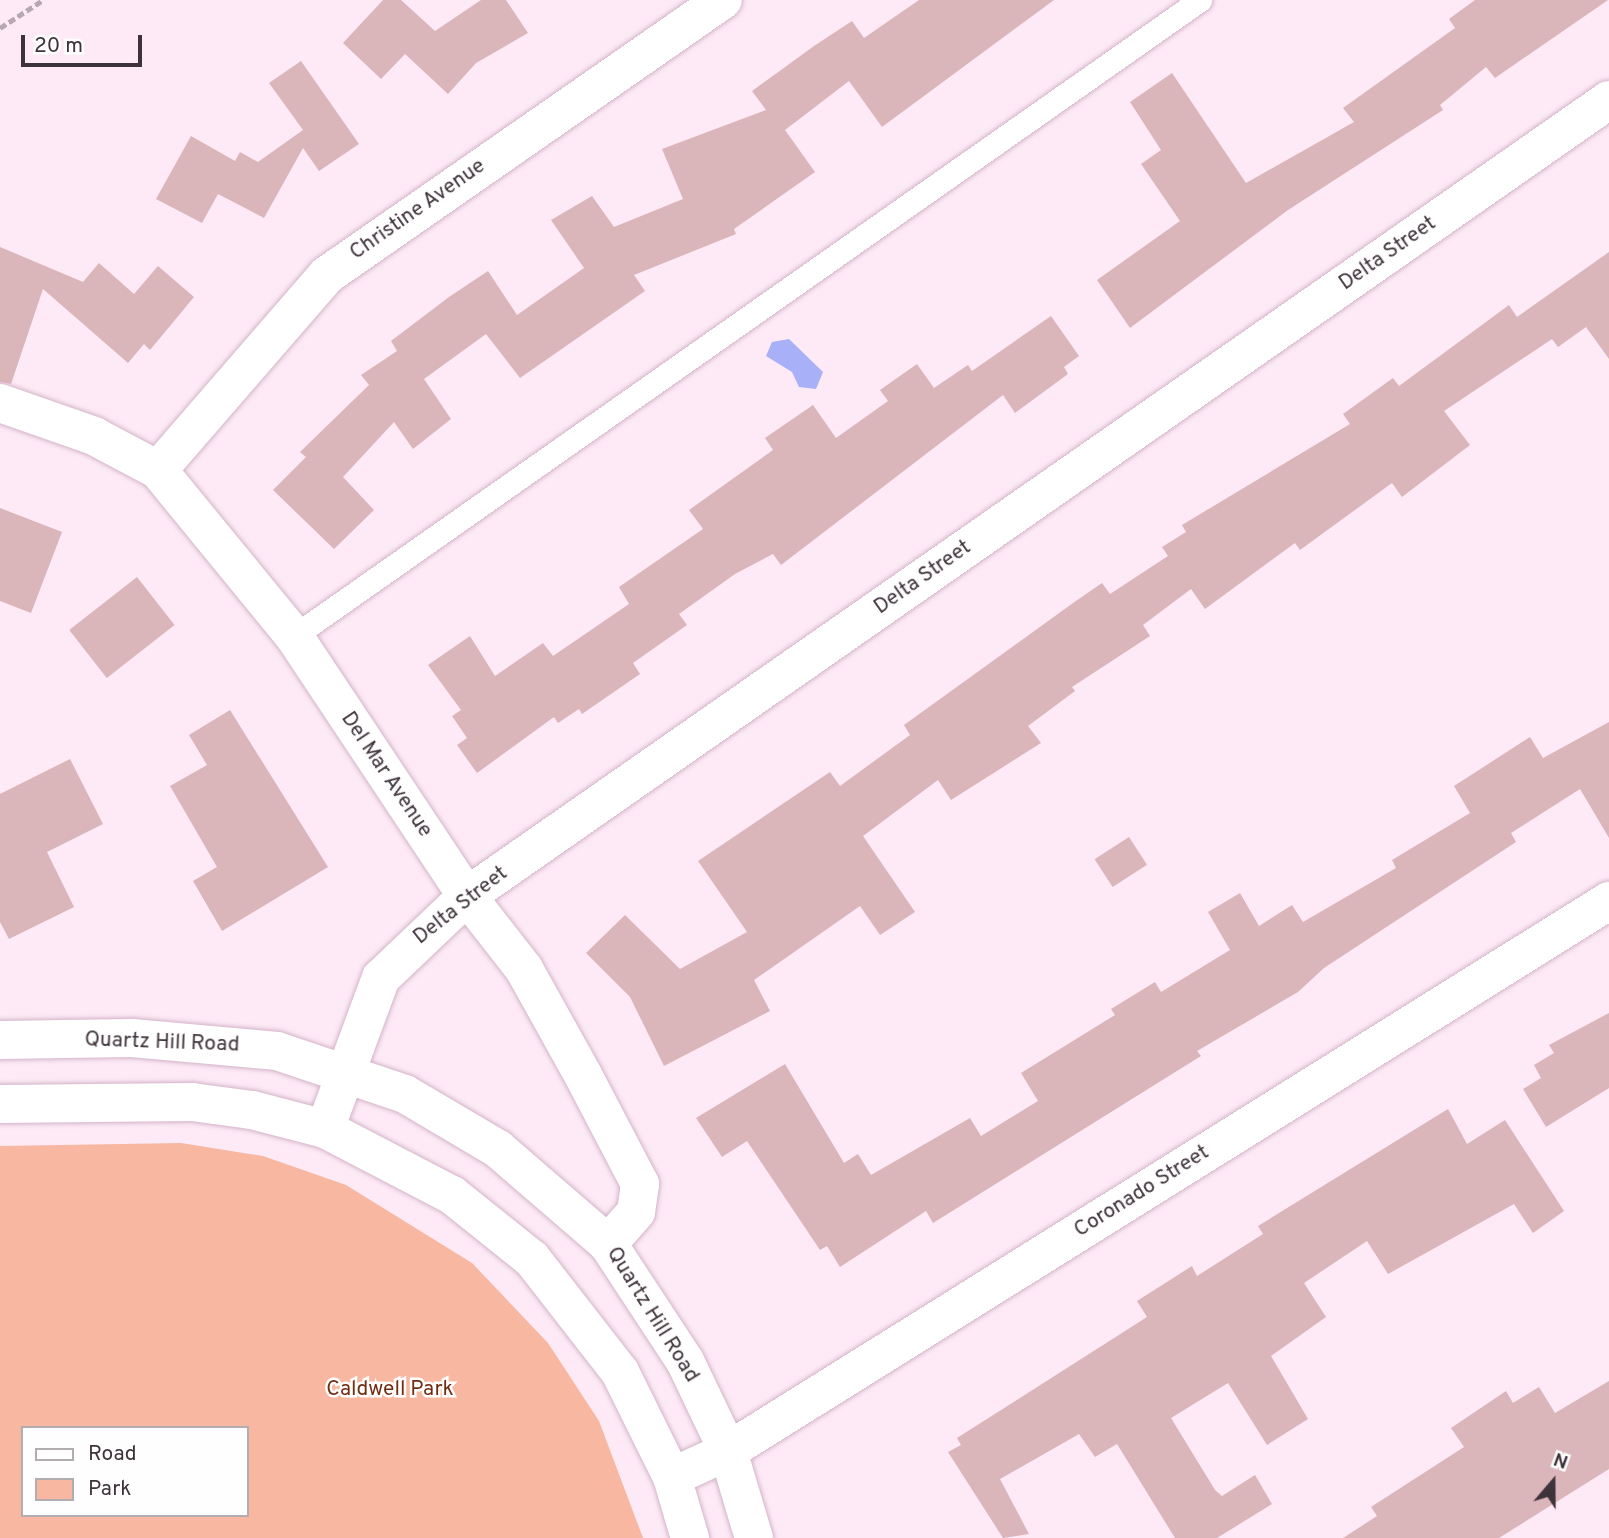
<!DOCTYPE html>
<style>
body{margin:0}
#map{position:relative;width:1609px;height:1538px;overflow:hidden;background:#fdeaf6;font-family:Overpass,sans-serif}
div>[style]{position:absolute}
.green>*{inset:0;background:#f8b7a0}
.water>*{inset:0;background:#a8b0f7}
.building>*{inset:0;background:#dab5b9;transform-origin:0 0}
.path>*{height:4.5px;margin-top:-2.25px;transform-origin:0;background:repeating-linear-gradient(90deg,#b8a8b2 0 7px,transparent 0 10.5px)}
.roads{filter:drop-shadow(0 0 2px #d3b4c8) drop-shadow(0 0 2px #d3b4c8)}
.lane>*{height:23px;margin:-11.5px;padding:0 11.5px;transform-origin:11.5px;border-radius:11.5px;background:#fff}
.street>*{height:38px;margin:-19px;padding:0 19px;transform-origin:19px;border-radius:19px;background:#fff}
.secondary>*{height:38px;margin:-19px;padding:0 19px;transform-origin:19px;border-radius:19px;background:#fff}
span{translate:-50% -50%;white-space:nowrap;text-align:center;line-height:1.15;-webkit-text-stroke:5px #fefefe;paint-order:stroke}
.street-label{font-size:21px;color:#3f333b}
.park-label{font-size:21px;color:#722d11}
.legend{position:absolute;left:21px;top:1426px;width:228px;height:91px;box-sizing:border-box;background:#fefefe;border:2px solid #b2adb0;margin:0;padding:9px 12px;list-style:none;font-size:21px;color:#3f333b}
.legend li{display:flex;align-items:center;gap:14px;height:35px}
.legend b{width:35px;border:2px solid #b2adb0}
.north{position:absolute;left:1518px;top:1447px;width:70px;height:70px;-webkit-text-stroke:5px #fefefe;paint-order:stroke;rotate:20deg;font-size:19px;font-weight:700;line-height:28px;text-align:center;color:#3f333b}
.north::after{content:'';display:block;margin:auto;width:24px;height:32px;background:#3f333b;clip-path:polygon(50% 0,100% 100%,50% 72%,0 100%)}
.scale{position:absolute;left:21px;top:35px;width:121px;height:32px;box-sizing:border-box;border:4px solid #3f333b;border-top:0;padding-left:9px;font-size:21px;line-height:24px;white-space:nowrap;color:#3f333b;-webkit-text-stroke:5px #fefefe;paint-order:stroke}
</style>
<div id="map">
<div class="green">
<div style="clip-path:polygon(evenodd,181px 1143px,263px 1156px,346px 1185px,472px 1263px,548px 1343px,599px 1421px,643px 1538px,0 1538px,0 1146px,181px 1143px,23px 1428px,247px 1428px,247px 1515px,23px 1515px,23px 1428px)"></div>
</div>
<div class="water">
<div style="clip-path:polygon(789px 339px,823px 372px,816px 389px,799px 387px,792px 372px,766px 356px,772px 342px)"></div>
</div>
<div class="building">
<div style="clip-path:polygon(383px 0,401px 0,435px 31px,481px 0,506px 0,528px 33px,476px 63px,448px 94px,405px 54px,381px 79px,343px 43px)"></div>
<div style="clip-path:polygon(919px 0,1054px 0,882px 127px,849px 81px,785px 130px,815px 172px,734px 229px,736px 234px,634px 275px,645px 291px,520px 378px,486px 334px,424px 379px,451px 419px,413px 449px,394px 422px,343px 477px,374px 510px,334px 549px,273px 490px,306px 457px,300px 452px,369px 385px,361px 375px,397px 351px,391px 341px,449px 297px,488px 271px,517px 315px,584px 268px,551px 220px,592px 196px,614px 227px,683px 199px,662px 149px,766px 110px,752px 91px,814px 46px,852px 21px,864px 38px)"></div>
<div style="clip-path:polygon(1475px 0,1608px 0,1495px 78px,1486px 67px,1440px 105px,1443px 110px,1288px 210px,1130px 328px,1097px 280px,1180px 221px,1141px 164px,1161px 150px,1130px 102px,1172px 73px,1246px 183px,1354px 122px,1343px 108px,1455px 28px,1449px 19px)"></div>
<div style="clip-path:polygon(301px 61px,359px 144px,319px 171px,303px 148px,264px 218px,218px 194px,202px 223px,156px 199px,191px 136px,235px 161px,240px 152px,258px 162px,303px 130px,269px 83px)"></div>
<div style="clip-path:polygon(0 247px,83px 282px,99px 263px,134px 294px,158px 266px,194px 297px,150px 350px,144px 344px,128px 363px,43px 289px,11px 384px,0 382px)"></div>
<div style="clip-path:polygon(1609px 252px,1609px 359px,1586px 327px,1558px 347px,1552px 339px,1444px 411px,1470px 445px,1402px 497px,1392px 483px,1300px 550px,1295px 543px,1205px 609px,1191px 589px,1143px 625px,1150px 636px,1072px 687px,1075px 691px,1028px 726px,1041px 743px,951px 800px,938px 780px,863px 836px,915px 912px,880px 935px,860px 906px,754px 980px,770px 1011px,664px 1066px,630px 997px,586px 953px,625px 915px,680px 969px,747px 932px,698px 861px,830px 772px,840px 786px,910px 735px,904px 725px,1073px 603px,1102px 583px,1110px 594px,1168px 556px,1162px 547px,1186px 532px,1182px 525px,1350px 424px,1343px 414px,1393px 378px,1399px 386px,1509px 305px,1517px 317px)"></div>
<div style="clip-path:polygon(1051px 316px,1079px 356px,1064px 367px,1068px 374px,1015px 413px,1003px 395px,781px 565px,773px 554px,735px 574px,679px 614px,687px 625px,633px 663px,640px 674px,582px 714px,579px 709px,558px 723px,554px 717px,477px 773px,457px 745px,467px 738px,452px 716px,461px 710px,428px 665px,470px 636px,495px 676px,543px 643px,553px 656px,629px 604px,619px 587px,703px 529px,689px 510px,773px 450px,765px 438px,813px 405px,836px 438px,888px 401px,880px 390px,917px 364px,934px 388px,968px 365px,972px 371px)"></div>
<div style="clip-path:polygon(0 508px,62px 532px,31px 613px,0 601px)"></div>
<div style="left:137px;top:577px;width:61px;height:86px;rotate:52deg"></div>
<div style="clip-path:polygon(230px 710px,328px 867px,222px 931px,193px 881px,217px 867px,170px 786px,207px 765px,189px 735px)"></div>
<div style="clip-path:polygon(1609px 722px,1609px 838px,1580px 789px,1511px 833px,1516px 842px,1324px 968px,1298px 992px,1197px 1051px,1201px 1056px,933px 1223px,926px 1211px,840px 1267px,827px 1246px,820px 1250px,747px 1141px,722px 1157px,696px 1118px,785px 1064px,844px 1163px,858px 1154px,871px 1175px,970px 1118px,981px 1136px,1038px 1101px,1021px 1073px,1115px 1015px,1111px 1009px,1155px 982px,1161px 992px,1230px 950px,1208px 912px,1240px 893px,1259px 926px,1292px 905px,1303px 922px,1396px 868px,1392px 860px,1470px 813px,1454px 786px,1530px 737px,1543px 758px)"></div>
<div style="clip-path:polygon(70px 759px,103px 824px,47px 852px,74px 907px,9px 939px,0 922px,0 794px)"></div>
<div style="left:1129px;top:837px;width:33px;height:41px;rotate:57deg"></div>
<div style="clip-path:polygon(1609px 1013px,1609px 1088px,1546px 1127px,1523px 1089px,1541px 1078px,1534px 1065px,1554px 1053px,1549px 1045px)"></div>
<div style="clip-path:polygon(1448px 1109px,1467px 1144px,1505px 1120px,1564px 1211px,1533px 1233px,1514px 1204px,1388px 1274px,1367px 1241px,1304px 1283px,1326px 1317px,1271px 1356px,1308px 1419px,1267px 1445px,1228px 1383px,1171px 1418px,1215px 1490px,1222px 1496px,1255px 1475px,1272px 1504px,1217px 1538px,1175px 1538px,1117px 1444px,1095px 1457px,1079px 1434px,1000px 1479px,1029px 1534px,1003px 1538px,948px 1452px,961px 1445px,957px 1438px,1147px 1317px,1137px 1301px,1192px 1266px,1197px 1276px,1263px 1234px,1258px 1226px)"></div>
<div style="clip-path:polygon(1609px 1381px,1609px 1469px,1499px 1538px,1343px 1538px,1377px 1516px,1371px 1507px,1464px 1447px,1451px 1428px,1506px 1391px,1513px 1403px,1539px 1387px,1555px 1413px)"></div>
</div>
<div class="path">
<div style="left:0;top:28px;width:51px;rotate:-33.1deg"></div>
</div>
<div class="roads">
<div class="lane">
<div style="left:294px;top:636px;width:1107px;rotate:-35.07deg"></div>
</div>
<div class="street">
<div style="left:0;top:403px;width:100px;rotate:19.3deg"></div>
<div style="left:94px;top:436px;width:72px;rotate:28deg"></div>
<div style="left:158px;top:470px;width:215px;rotate:50.7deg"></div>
<div style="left:294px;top:636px;width:312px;rotate:56.4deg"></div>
<div style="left:467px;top:896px;width:93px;rotate:52deg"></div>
<div style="left:524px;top:969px;width:121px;rotate:60.9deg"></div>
<div style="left:583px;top:1075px;width:123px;rotate:62.4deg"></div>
<div style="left:640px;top:1184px;width:28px;rotate:98deg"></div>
<div style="left:636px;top:1212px;width:43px;rotate:131.2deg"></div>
<div style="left:158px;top:470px;width:258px;rotate:-49.1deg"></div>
<div style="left:327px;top:275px;width:482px;rotate:-34.8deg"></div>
<div style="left:325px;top:1129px;width:161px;rotate:-69.7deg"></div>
<div style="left:381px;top:978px;width:119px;rotate:-43.6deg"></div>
<div style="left:467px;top:896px;width:1392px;rotate:-34.88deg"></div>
<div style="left:672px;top:1477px;width:62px;rotate:-24.9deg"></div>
<div style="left:728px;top:1451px;width:1039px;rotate:-31.98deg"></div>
</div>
<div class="secondary">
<div style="left:0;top:1040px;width:132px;rotate:-0.9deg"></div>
<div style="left:132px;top:1038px;width:146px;rotate:5.1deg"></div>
<div style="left:277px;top:1051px;width:135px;rotate:18.6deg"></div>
<div style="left:405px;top:1094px;width:108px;rotate:30.6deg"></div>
<div style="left:498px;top:1149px;width:145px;rotate:40.8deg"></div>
<div style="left:608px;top:1244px;width:140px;rotate:56.7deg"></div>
<div style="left:685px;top:1361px;width:100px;rotate:64.5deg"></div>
<div style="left:728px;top:1451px;width:91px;rotate:73.4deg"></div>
<div style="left:0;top:1104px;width:192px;rotate:-0.6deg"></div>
<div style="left:192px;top:1102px;width:61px;rotate:7.6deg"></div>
<div style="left:252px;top:1110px;width:75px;rotate:14.6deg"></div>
<div style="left:325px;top:1129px;width:143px;rotate:27.5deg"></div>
<div style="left:452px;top:1195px;width:102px;rotate:38.7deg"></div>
<div style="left:532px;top:1259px;width:143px;rotate:52.1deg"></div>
<div style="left:620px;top:1372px;width:117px;rotate:63.7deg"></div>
<div style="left:672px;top:1477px;width:64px;rotate:73.6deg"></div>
</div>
</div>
<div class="street-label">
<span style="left:418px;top:210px;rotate:-35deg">Christine Avenue</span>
<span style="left:1388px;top:254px;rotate:-35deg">Delta Street</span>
<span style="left:923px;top:578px;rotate:-35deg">Delta Street</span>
<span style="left:386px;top:775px;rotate:56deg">Del Mar Avenue</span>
<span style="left:461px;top:906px;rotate:-38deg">Delta Street</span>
<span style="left:162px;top:1043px;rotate:2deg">Quartz Hill Road</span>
<span style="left:1142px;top:1192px;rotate:-32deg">Coronado Street</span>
<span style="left:652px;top:1315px;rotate:58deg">Quartz Hill Road</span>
</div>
<div class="park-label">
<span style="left:390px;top:1390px">Caldwell Park</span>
</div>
<ul class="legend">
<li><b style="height:9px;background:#fff"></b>Road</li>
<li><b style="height:19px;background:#f8b7a0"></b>Park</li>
</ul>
<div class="north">N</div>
<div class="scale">20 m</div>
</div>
